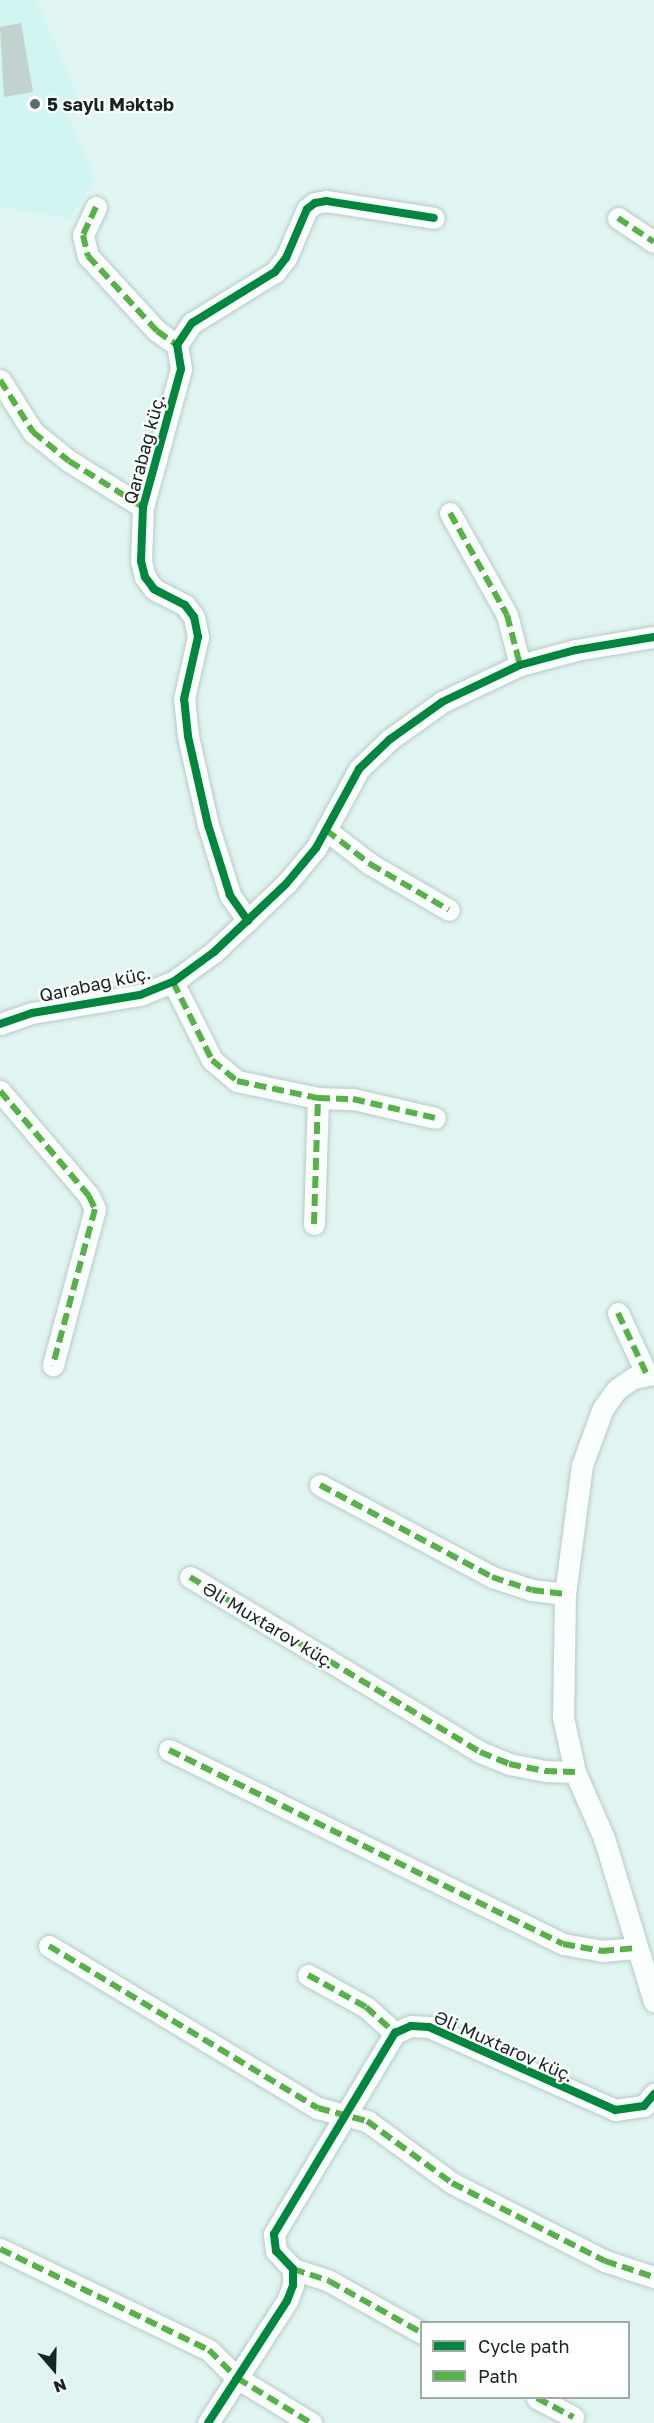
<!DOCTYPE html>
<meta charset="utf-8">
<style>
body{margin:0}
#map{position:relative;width:654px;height:2423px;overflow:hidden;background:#e0f5f2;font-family:"Golos Text",sans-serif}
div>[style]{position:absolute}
.built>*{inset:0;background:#d1f5f0}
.building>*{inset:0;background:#c1d2cf}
.roads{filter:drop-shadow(0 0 2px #b9cac7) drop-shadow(0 0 2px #b9cac7)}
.minor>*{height:21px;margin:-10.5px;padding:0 10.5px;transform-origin:10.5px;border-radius:10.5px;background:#fafefd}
.quiet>*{height:6px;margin-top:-3px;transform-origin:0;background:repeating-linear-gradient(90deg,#55b245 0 12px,transparent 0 18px)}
.cycleway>*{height:8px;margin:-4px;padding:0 4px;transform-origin:4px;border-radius:4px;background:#00873e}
.dots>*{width:16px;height:16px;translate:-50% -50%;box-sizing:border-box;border:3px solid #fff;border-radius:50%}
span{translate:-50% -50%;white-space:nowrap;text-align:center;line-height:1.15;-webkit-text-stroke:4.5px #fff;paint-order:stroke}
.poi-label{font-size:18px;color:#162422;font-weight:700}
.left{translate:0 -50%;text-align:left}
.street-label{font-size:18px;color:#162422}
.legend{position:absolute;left:420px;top:2321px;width:210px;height:78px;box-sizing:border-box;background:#fff;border:2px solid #a2a7a7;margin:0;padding:8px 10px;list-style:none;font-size:18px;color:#162422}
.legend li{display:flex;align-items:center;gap:12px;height:30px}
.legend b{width:30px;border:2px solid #a2a7a7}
.north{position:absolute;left:24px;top:2339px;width:60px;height:60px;-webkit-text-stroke:4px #fff;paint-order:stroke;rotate:160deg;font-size:16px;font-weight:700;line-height:24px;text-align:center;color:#162422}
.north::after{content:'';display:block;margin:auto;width:21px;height:27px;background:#162422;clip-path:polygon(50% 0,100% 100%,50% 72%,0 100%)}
</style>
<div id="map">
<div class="built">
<div style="clip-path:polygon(0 0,37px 0,77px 95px,66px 113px,96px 178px,70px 219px,0 207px)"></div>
</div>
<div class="building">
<div style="clip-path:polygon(21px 23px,33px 92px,4px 97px,0 27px)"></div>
</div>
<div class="roads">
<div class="minor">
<div style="left:96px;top:207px;width:31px;rotate:115deg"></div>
<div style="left:83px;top:235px;width:22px;rotate:77deg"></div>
<div style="left:88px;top:256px;width:102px;rotate:47.4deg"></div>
<div style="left:157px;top:331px;width:24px;rotate:35deg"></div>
<div style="left:618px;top:218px;width:43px;rotate:33.7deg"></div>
<div style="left:0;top:380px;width:62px;rotate:57.6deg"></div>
<div style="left:33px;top:432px;width:46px;rotate:38.9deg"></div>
<div style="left:69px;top:461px;width:87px;rotate:31.9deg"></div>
<div style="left:450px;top:513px;width:117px;rotate:60.8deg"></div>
<div style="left:507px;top:615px;width:52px;rotate:75.4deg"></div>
<div style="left:326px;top:830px;width:56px;rotate:37.7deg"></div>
<div style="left:370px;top:864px;width:91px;rotate:30.2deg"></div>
<div style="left:248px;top:921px;width:32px;rotate:-125deg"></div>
<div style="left:230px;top:895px;width:73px;rotate:-107.4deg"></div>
<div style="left:208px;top:825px;width:91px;rotate:-102.7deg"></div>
<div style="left:188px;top:736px;width:37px;rotate:-96deg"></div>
<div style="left:184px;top:699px;width:64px;rotate:-77.3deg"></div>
<div style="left:198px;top:637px;width:20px;rotate:-101deg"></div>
<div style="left:194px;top:617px;width:15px;rotate:-127deg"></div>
<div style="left:185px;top:605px;width:35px;rotate:-153deg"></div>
<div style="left:154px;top:589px;width:15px;rotate:-127deg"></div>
<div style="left:145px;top:577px;width:16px;rotate:-104deg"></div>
<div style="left:141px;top:561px;width:54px;rotate:-87.9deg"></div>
<div style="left:143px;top:507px;width:143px;rotate:-74.6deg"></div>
<div style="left:181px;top:369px;width:24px;rotate:-99deg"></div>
<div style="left:177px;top:345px;width:27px;rotate:-56deg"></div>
<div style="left:192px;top:323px;width:97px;rotate:-31.6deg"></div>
<div style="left:275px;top:272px;width:18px;rotate:-52deg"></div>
<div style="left:286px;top:258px;width:53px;rotate:-66.8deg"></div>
<div style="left:307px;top:209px;width:10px;rotate:-37deg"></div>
<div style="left:315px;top:203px;width:11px;rotate:-10deg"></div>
<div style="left:326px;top:201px;width:109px;rotate:8.9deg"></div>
<div style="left:173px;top:982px;width:87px;rotate:63.4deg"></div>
<div style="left:212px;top:1060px;width:33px;rotate:40deg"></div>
<div style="left:237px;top:1081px;width:83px;rotate:11.9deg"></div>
<div style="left:318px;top:1098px;width:35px;rotate:2deg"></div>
<div style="left:353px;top:1099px;width:84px;rotate:13deg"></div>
<div style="left:0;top:1024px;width:34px;rotate:-19deg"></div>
<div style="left:32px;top:1013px;width:109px;rotate:-9.5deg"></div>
<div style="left:140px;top:995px;width:35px;rotate:-22deg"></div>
<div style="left:173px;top:982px;width:51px;rotate:-36.2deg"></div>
<div style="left:214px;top:952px;width:99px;rotate:-43.4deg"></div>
<div style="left:286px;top:884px;width:47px;rotate:-50.2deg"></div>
<div style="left:316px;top:848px;width:90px;rotate:-61.4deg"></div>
<div style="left:359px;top:769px;width:42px;rotate:-44deg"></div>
<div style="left:389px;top:740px;width:65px;rotate:-35.6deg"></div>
<div style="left:442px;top:702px;width:86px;rotate:-25.4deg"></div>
<div style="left:520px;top:665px;width:58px;rotate:-15deg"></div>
<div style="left:576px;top:650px;width:79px;rotate:-9.5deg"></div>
<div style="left:0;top:1091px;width:138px;rotate:49.7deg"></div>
<div style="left:89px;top:1196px;width:14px;rotate:65deg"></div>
<div style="left:95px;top:1209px;width:162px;rotate:105.1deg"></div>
<div style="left:314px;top:1224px;width:126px;rotate:-88.2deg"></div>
<div style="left:618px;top:1313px;width:66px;rotate:65deg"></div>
<div style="left:654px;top:1374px;width:21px;rotate:169deg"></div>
<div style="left:633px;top:1378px;width:19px;rotate:145deg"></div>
<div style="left:617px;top:1389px;width:24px;rotate:126deg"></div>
<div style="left:603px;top:1408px;width:61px;rotate:110.2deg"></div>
<div style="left:582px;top:1465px;width:130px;rotate:97.5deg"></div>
<div style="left:565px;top:1594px;width:123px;rotate:90.9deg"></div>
<div style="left:563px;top:1717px;width:56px;rotate:77.7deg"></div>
<div style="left:575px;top:1772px;width:72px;rotate:66.3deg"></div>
<div style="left:604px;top:1838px;width:171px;rotate:73deg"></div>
<div style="left:320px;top:1485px;width:195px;rotate:28.1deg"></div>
<div style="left:492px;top:1577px;width:42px;rotate:18deg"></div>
<div style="left:532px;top:1590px;width:33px;rotate:7deg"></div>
<div style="left:190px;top:1577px;width:339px;rotate:31.1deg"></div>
<div style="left:480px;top:1752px;width:31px;rotate:22deg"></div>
<div style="left:509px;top:1764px;width:37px;rotate:11deg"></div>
<div style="left:545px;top:1771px;width:30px;rotate:2deg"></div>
<div style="left:169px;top:1750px;width:439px;rotate:26.2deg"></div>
<div style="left:563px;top:1944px;width:40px;rotate:10deg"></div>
<div style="left:602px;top:1951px;width:33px;rotate:-5deg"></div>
<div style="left:49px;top:1946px;width:314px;rotate:31.1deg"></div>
<div style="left:318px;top:2108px;width:51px;rotate:14.9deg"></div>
<div style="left:367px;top:2121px;width:105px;rotate:36.1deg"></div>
<div style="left:452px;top:2183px;width:172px;rotate:27deg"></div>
<div style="left:605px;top:2261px;width:52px;rotate:18.1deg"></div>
<div style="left:308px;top:1975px;width:66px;rotate:28.9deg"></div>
<div style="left:366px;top:2007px;width:39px;rotate:42deg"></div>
<div style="left:0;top:2249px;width:232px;rotate:25.8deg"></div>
<div style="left:209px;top:2350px;width:40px;rotate:45deg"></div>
<div style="left:237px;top:2378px;width:87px;rotate:31.3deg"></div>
<div style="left:293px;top:2269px;width:38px;rotate:18deg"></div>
<div style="left:329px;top:2281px;width:107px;rotate:29.2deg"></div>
<div style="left:537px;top:2398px;width:41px;rotate:27.8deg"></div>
<div style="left:208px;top:2423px;width:145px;rotate:-57.1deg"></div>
<div style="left:287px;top:2301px;width:17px;rotate:-69deg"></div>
<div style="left:293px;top:2285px;width:16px;rotate:-90deg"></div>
<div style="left:293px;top:2269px;width:25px;rotate:-133deg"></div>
<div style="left:276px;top:2251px;width:17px;rotate:-97deg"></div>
<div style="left:274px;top:2234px;width:235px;rotate:-59deg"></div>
<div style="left:395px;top:2033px;width:17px;rotate:-24deg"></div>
<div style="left:411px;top:2026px;width:18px;rotate:3deg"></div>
<div style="left:429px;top:2027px;width:204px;rotate:24deg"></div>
<div style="left:615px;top:2110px;width:29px;rotate:-8deg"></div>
<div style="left:644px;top:2106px;width:16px;rotate:-50deg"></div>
</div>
</div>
<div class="quiet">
<div style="left:96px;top:207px;width:31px;rotate:115deg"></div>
<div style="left:83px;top:235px;width:22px;rotate:77deg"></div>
<div style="left:88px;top:256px;width:102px;rotate:47.4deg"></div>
<div style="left:157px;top:331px;width:24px;rotate:35deg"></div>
<div style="left:618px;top:218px;width:43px;rotate:33.7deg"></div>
<div style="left:0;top:380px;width:62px;rotate:57.6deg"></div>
<div style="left:33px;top:432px;width:46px;rotate:38.9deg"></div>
<div style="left:69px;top:461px;width:87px;rotate:31.9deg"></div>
<div style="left:450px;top:513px;width:117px;rotate:60.8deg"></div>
<div style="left:507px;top:615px;width:52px;rotate:75.4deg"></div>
<div style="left:326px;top:830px;width:56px;rotate:37.7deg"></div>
<div style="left:370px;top:864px;width:91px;rotate:30.2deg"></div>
<div style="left:173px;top:982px;width:87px;rotate:63.4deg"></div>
<div style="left:212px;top:1060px;width:33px;rotate:40deg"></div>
<div style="left:237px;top:1081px;width:83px;rotate:11.9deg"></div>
<div style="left:318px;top:1098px;width:35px;rotate:2deg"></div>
<div style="left:353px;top:1099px;width:84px;rotate:13deg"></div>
<div style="left:0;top:1091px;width:138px;rotate:49.7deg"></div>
<div style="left:89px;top:1196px;width:14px;rotate:65deg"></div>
<div style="left:95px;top:1209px;width:162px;rotate:105.1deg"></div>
<div style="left:314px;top:1224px;width:126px;rotate:-88.2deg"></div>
<div style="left:618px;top:1313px;width:66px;rotate:65deg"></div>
<div style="left:320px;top:1485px;width:195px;rotate:28.1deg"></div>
<div style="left:492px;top:1577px;width:42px;rotate:18deg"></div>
<div style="left:532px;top:1590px;width:33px;rotate:7deg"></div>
<div style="left:190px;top:1577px;width:339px;rotate:31.1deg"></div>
<div style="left:480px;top:1752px;width:31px;rotate:22deg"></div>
<div style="left:509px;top:1764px;width:37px;rotate:11deg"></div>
<div style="left:545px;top:1771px;width:30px;rotate:2deg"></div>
<div style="left:169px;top:1750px;width:439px;rotate:26.2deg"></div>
<div style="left:563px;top:1944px;width:40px;rotate:10deg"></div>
<div style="left:602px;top:1951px;width:33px;rotate:-5deg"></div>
<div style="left:49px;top:1946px;width:314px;rotate:31.1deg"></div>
<div style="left:318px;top:2108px;width:51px;rotate:14.9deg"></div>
<div style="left:367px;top:2121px;width:105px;rotate:36.1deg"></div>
<div style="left:452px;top:2183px;width:172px;rotate:27deg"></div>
<div style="left:605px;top:2261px;width:52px;rotate:18.1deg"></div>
<div style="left:308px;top:1975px;width:66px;rotate:28.9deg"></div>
<div style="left:366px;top:2007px;width:39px;rotate:42deg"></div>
<div style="left:0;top:2249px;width:232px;rotate:25.8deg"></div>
<div style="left:209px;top:2350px;width:40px;rotate:45deg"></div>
<div style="left:237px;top:2378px;width:87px;rotate:31.3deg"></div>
<div style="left:293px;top:2269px;width:38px;rotate:18deg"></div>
<div style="left:329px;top:2281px;width:107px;rotate:29.2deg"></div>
<div style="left:537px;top:2398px;width:41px;rotate:27.8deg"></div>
</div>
<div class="cycleway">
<div style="left:248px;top:921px;width:32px;rotate:-125deg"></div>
<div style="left:230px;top:895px;width:73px;rotate:-107.4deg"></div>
<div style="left:208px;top:825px;width:91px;rotate:-102.7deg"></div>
<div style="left:188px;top:736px;width:37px;rotate:-96deg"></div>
<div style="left:184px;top:699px;width:64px;rotate:-77.3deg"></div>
<div style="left:198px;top:637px;width:20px;rotate:-101deg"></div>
<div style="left:194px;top:617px;width:15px;rotate:-127deg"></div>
<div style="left:185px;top:605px;width:35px;rotate:-153deg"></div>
<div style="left:154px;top:589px;width:15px;rotate:-127deg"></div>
<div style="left:145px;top:577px;width:16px;rotate:-104deg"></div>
<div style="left:141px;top:561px;width:54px;rotate:-87.9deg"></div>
<div style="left:143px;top:507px;width:143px;rotate:-74.6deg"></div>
<div style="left:181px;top:369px;width:24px;rotate:-99deg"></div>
<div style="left:177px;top:345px;width:27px;rotate:-56deg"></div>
<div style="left:192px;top:323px;width:97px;rotate:-31.6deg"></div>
<div style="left:275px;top:272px;width:18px;rotate:-52deg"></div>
<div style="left:286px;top:258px;width:53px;rotate:-66.8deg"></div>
<div style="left:307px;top:209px;width:10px;rotate:-37deg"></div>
<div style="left:315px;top:203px;width:11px;rotate:-10deg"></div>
<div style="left:326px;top:201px;width:109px;rotate:8.9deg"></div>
<div style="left:0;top:1024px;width:34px;rotate:-19deg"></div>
<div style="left:32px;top:1013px;width:109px;rotate:-9.5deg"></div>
<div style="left:140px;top:995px;width:35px;rotate:-22deg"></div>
<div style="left:173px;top:982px;width:51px;rotate:-36.2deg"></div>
<div style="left:214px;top:952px;width:99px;rotate:-43.4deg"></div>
<div style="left:286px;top:884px;width:47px;rotate:-50.2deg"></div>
<div style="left:316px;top:848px;width:90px;rotate:-61.4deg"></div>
<div style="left:359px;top:769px;width:42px;rotate:-44deg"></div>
<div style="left:389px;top:740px;width:65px;rotate:-35.6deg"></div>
<div style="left:442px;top:702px;width:86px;rotate:-25.4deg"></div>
<div style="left:520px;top:665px;width:58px;rotate:-15deg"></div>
<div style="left:576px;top:650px;width:79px;rotate:-9.5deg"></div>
<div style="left:208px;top:2423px;width:145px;rotate:-57.1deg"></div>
<div style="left:287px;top:2301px;width:17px;rotate:-69deg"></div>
<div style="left:293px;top:2285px;width:16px;rotate:-90deg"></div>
<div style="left:293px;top:2269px;width:25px;rotate:-133deg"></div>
<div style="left:276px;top:2251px;width:17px;rotate:-97deg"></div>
<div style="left:274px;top:2234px;width:235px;rotate:-59deg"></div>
<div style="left:395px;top:2033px;width:17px;rotate:-24deg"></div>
<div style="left:411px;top:2026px;width:18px;rotate:3deg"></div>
<div style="left:429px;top:2027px;width:204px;rotate:24deg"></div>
<div style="left:615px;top:2110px;width:29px;rotate:-8deg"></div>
<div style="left:644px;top:2106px;width:16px;rotate:-50deg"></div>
</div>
<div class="dots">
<div style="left:35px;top:104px;background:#5d6d6b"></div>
</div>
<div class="poi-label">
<span class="left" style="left:47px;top:104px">5 saylı Məktəb</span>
</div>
<div class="street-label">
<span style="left:144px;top:449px;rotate:-75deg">Qarabağ küç.</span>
<span style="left:95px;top:984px;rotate:-12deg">Qarabağ küç.</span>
<span style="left:269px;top:1625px;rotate:31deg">Əli Muxtarov küç.</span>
<span style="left:504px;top:2046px;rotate:24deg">Əli Muxtarov küç.</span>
</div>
<ul class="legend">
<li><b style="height:8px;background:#00873e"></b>Cycle path</li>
<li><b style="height:8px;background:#55b245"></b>Path</li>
</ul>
<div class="north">N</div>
</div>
